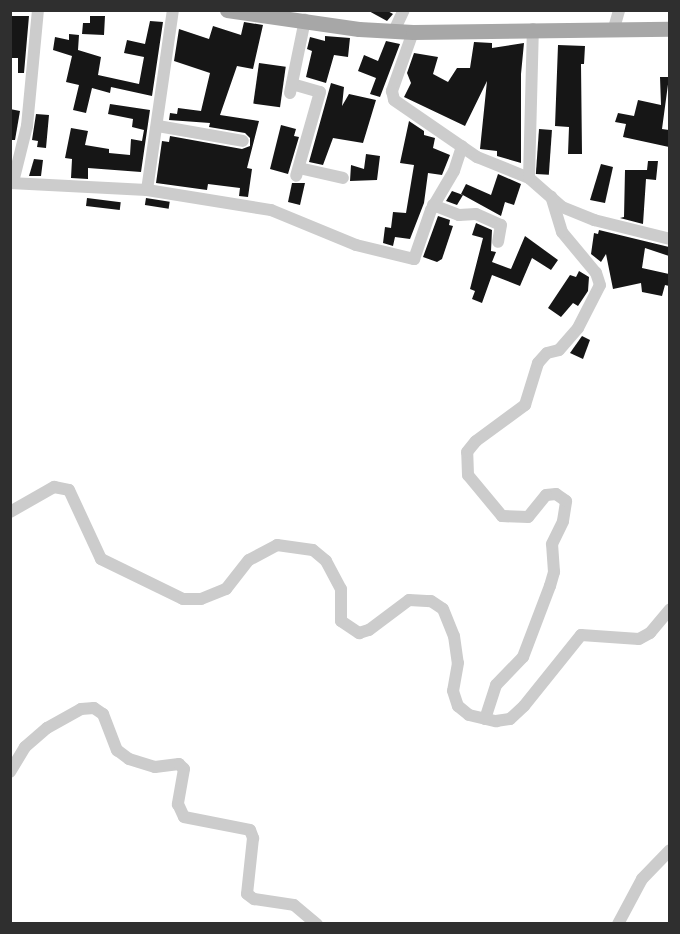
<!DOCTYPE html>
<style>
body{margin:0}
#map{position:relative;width:680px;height:934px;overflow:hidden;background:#fff;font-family:"PT Sans",sans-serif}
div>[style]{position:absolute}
.building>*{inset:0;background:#161616;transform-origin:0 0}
.minor>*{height:12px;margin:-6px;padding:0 6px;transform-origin:6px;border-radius:6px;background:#ccc}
.major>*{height:15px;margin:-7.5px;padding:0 7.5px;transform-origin:7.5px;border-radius:7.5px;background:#a7a7a7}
span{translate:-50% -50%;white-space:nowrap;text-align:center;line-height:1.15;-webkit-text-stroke:6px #fff;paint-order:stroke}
.frame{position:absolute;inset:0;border:12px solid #2f2f2f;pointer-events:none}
</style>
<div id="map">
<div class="building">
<div style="clip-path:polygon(367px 10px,386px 10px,393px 14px,387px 21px)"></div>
<div style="clip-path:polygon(12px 16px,29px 16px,24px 73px,18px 73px,18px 58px,10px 58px)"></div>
<div style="clip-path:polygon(90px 16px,105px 16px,104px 35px,82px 34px,83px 23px,90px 23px)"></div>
<div style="clip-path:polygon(150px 21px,163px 22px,152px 96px,111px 87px,110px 93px,92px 88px,86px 113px,73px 110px,79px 85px,66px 82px,72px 56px,53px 50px,55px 37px,69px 40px,69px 34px,79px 35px,78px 50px,101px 57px,98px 75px,139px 84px,144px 57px,124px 53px,127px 40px,145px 44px)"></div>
<div style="clip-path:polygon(244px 22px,263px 25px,253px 69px,237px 66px,220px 115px,259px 121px,247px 168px,252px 169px,248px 197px,239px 196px,240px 188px,208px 184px,207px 190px,156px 183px,162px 141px,169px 142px,170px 136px,242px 149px,250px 146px,250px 138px,245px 133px,209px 127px,210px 123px,169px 120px,170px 113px,177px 114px,178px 108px,201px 111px,210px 73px,174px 61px,179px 29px,209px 39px,213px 26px,241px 35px)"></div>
<div style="clip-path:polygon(325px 36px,350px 38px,348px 57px,334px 55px,326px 83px,306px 77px,312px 51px,307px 49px,310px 37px,325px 41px)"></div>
<div style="clip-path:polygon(386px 41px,400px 44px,380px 97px,370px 94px,376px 78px,358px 71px,364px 55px,378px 61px)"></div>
<div style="clip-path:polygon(474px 42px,492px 43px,492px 48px,524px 43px,521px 74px,521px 163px,497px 156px,497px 151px,480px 149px,487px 81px,465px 126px,404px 97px,411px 83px,407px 73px,414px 53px,438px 57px,433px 74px,448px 82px,457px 68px,470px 68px)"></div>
<div style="clip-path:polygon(558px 45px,585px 46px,584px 64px,581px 64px,582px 154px,568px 154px,569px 127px,555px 126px)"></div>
<div style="left:259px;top:63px;width:27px;height:41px;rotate:8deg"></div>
<div style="clip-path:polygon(660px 77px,669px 77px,662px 129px,669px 130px,669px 147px,623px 137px,626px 124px,615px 122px,618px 113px,634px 116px,638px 100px,661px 105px)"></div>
<div style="clip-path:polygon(331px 83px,344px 87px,342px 106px,349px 94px,376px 100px,363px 143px,333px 138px,323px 165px,309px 162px)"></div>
<div style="clip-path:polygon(110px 104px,150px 110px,141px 172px,88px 168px,88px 179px,71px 178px,72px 159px,65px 158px,71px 128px,88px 131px,85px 145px,109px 149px,109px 153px,130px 155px,131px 139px,142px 141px,144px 130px,132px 127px,133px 119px,108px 114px)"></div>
<div style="clip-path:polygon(10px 109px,20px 111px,15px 140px,10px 140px)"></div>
<div style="clip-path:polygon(36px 114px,49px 115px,46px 148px,37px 147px,38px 141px,32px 140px)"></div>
<div style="clip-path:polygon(409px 121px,424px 131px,424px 135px,435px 138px,433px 148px,450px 155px,442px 175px,428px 173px,424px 203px,410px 239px,395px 237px,393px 246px,383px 243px,385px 227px,391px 228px,393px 212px,406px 213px,414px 165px,400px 163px)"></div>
<div style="clip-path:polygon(281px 125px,296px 129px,294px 136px,299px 137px,288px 174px,270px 169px)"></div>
<div style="left:539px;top:129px;width:13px;height:45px;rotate:4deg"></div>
<div style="clip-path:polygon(366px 154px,380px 156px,377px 180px,350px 181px,351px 165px,364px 169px)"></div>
<div style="clip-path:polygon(34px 159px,43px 160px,41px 176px,29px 176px)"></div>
<div style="clip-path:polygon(648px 161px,658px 161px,656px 180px,646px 179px,643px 224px,620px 218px,624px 217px,625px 170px,647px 170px)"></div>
<div style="clip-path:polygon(601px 164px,613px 167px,605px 203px,590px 200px)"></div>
<div style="clip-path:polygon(498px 174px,521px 184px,514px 205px,505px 202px,501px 216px,461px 194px,466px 184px,491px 195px)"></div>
<div style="clip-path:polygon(292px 183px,305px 183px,300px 205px,288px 202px)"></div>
<div style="clip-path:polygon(452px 191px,463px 195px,457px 205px,446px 201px)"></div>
<div style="left:87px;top:198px;width:34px;height:8px;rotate:7deg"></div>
<div style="left:146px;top:198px;width:24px;height:7px;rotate:9deg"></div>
<div style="clip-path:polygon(438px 216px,450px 220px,449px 225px,453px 226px,442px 259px,437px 262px,423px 257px)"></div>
<div style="clip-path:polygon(476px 223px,492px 230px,491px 251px,496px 252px,492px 262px,511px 269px,525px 236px,558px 260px,551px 270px,532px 258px,520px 286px,492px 275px,482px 303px,472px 299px,475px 291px,470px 289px,483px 238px,472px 235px)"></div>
<div style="clip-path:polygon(599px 230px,669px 247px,669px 256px,645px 248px,642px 268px,669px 274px,669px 286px,665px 285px,662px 296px,642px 292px,641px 283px,613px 289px,606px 254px,601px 262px,591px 254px,594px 233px,598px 234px)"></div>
<div style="clip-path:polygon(579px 271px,589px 277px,588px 291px,578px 306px,573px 303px,561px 317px,548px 308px,570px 275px,576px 277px)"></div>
<div style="clip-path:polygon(582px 336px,590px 340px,583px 359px,570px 353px)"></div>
</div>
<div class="minor">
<div style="left:614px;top:28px;width:19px;rotate:-74deg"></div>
<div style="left:394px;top:31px;width:23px;rotate:-65deg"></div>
<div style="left:413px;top:32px;width:63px;rotate:109.6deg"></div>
<div style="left:392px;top:91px;width:9px;rotate:77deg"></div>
<div style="left:394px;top:100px;width:101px;rotate:34.5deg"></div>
<div style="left:477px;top:157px;width:56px;rotate:22deg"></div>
<div style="left:529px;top:178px;width:44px;rotate:41.3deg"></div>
<div style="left:562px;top:207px;width:35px;rotate:22deg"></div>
<div style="left:594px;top:220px;width:78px;rotate:14deg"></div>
<div style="left:292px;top:84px;width:29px;rotate:16deg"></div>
<div style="left:320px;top:92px;width:87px;rotate:105.9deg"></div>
<div style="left:290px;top:93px;width:75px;rotate:-78.4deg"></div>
<div style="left:158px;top:126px;width:86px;rotate:10deg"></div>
<div style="left:299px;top:168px;width:45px;rotate:12.8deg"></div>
<div style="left:529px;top:178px;width:149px;rotate:-88.5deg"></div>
<div style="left:13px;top:182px;width:58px;rotate:-76deg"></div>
<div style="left:27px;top:126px;width:117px;rotate:-84.6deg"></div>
<div style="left:10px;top:183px;width:137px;rotate:2.9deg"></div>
<div style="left:147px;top:190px;width:182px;rotate:-81.8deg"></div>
<div style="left:147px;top:190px;width:126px;rotate:9.2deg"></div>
<div style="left:271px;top:210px;width:92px;rotate:22.4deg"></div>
<div style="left:356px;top:245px;width:60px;rotate:13.6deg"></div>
<div style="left:414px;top:259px;width:52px;rotate:-70.9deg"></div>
<div style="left:431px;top:210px;width:45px;rotate:-59.5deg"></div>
<div style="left:454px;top:171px;width:26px;rotate:-72deg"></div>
<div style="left:433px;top:205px;width:28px;rotate:21deg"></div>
<div style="left:459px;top:215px;width:17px;rotate:-3deg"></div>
<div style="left:476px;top:214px;width:27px;rotate:24deg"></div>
<div style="left:501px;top:225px;width:17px;rotate:100deg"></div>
<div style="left:10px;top:512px;width:51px;rotate:-29.6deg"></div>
<div style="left:54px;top:487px;width:15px;rotate:11deg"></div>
<div style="left:69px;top:490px;width:76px;rotate:65.1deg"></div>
<div style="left:101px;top:559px;width:91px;rotate:26deg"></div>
<div style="left:183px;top:599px;width:18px"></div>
<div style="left:201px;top:599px;width:27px;rotate:-22deg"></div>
<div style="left:226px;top:589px;width:37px;rotate:-52deg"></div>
<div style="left:249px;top:560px;width:32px;rotate:-28deg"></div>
<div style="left:277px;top:545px;width:36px;rotate:8deg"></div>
<div style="left:313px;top:550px;width:17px;rotate:40deg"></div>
<div style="left:326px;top:561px;width:32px;rotate:62deg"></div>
<div style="left:341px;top:589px;width:32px;rotate:90deg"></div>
<div style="left:341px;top:621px;width:22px;rotate:34deg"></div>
<div style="left:359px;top:633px;width:10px;rotate:-17deg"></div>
<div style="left:369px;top:630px;width:50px;rotate:-36.9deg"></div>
<div style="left:409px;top:600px;width:22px;rotate:3deg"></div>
<div style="left:431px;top:601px;width:14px;rotate:34deg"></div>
<div style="left:443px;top:609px;width:29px;rotate:68deg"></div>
<div style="left:454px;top:636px;width:27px;rotate:82deg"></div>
<div style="left:458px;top:663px;width:28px;rotate:100deg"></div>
<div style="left:453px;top:691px;width:16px;rotate:72deg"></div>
<div style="left:458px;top:706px;width:14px;rotate:39deg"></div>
<div style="left:469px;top:715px;width:28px;rotate:13deg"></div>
<div style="left:496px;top:721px;width:14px;rotate:-8deg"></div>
<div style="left:510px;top:719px;width:19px;rotate:-43deg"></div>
<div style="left:524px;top:706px;width:91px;rotate:-51.2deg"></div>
<div style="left:581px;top:635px;width:58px;rotate:3.9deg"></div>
<div style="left:639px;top:639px;width:13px;rotate:-29deg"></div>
<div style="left:650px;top:633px;width:31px;rotate:-50deg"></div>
<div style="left:485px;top:719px;width:36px;rotate:-72deg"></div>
<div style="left:496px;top:685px;width:39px;rotate:-46deg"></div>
<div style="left:523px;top:657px;width:76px;rotate:-69.2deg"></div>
<div style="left:550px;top:586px;width:15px;rotate:-74deg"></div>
<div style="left:554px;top:572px;width:28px;rotate:-94deg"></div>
<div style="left:552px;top:544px;width:25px;rotate:-64deg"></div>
<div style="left:563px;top:521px;width:20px;rotate:-81deg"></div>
<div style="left:566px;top:501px;width:12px;rotate:-145deg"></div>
<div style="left:556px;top:494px;width:10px;rotate:174deg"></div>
<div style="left:546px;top:495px;width:28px;rotate:129deg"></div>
<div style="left:528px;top:517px;width:26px;rotate:-178deg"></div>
<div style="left:502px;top:516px;width:53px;rotate:-129.7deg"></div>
<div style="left:468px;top:475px;width:23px;rotate:-92deg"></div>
<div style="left:467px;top:452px;width:14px;rotate:-51deg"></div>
<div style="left:476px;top:441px;width:61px;rotate:-36.3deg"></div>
<div style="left:525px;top:405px;width:44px;rotate:-72.8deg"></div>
<div style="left:538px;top:363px;width:13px;rotate:-48deg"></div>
<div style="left:547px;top:353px;width:12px;rotate:-14deg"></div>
<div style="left:559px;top:350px;width:29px;rotate:-49deg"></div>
<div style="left:578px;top:328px;width:48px;rotate:-62.9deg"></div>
<div style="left:600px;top:285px;width:13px;rotate:-108deg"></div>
<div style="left:596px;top:273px;width:53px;rotate:-129.7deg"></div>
<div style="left:562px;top:232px;width:37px;rotate:-107deg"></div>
<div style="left:10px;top:772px;width:29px;rotate:-59deg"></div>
<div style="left:25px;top:747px;width:29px;rotate:-41deg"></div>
<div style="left:47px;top:728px;width:39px;rotate:-29deg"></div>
<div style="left:81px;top:709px;width:13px;rotate:-4deg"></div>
<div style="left:94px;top:708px;width:11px;rotate:34deg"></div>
<div style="left:103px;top:714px;width:39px;rotate:69deg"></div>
<div style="left:117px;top:750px;width:15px;rotate:37deg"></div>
<div style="left:129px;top:759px;width:27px;rotate:17deg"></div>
<div style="left:155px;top:767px;width:24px;rotate:-7deg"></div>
<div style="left:179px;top:764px;width:7px;rotate:45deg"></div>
<div style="left:184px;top:769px;width:36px;rotate:100deg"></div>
<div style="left:178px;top:804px;width:14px;rotate:65deg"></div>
<div style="left:184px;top:817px;width:67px;rotate:11.1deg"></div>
<div style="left:250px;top:830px;width:9px;rotate:69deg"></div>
<div style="left:253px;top:838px;width:56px;rotate:96.1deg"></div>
<div style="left:247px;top:894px;width:9px;rotate:36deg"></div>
<div style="left:254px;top:899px;width:40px;rotate:8.5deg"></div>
<div style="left:294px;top:905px;width:30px;rotate:40deg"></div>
<div style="left:618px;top:924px;width:51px;rotate:-61.9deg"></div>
<div style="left:642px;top:879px;width:40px;rotate:-46deg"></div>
</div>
<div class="major">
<div style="left:227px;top:10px;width:133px;rotate:8.2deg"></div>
<div style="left:359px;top:29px;width:54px;rotate:3.2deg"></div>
<div style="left:413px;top:32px;width:257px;rotate:-0.7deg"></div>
</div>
<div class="frame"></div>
</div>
